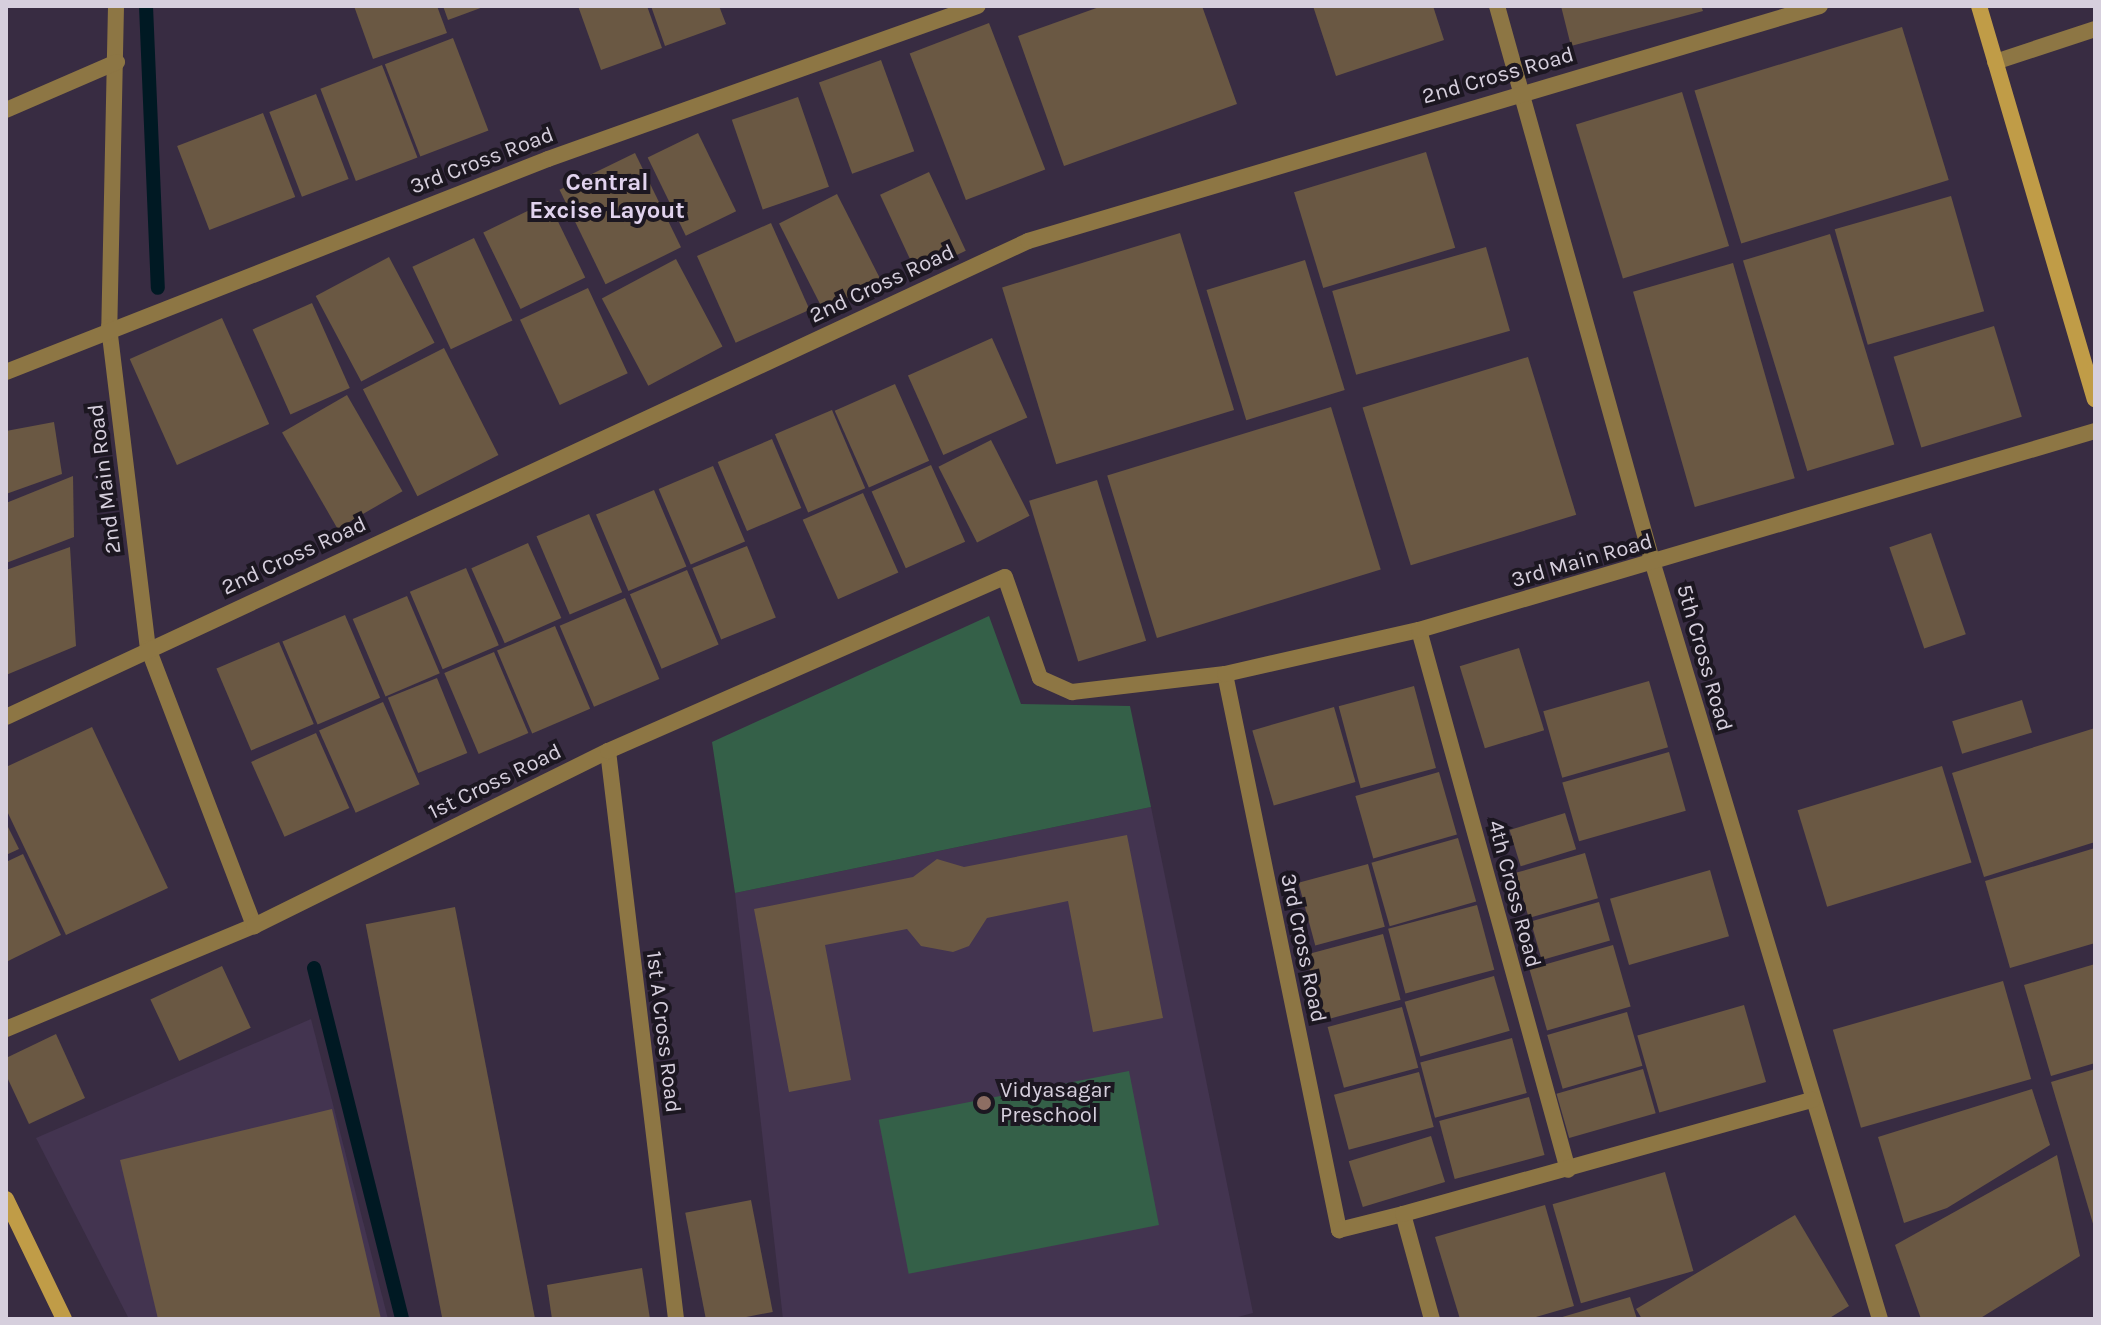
<!DOCTYPE html>
<style>
body{margin:0}
#map{position:relative;width:2101px;height:1325px;overflow:hidden;background:#382c42;font-family:Karla,sans-serif}
div>[style]{position:absolute}
.built>*{inset:0;background:#433450}
.green>*{inset:0;background:#346048;transform-origin:0 0}
.stream>*{height:14px;margin:-7px;padding:0 7px;transform-origin:7px;border-radius:7px;background:#001923}
.building>*{inset:0;background:#6a5843;transform-origin:0 0}
.street>*{height:16px;margin:-8px;padding:0 8px;transform-origin:8px;border-radius:8px;background:#8d7644}
.secondary>*{height:16px;margin:-8px;padding:0 8px;transform-origin:8px;border-radius:8px;background:#c09c47}
.dots>*{width:22px;height:22px;translate:-50% -50%;box-sizing:border-box;border:4px solid #1c1721;border-radius:50%}
span{translate:-50% -50%;white-space:nowrap;text-align:center;line-height:1.15;-webkit-text-stroke:8px #1c1721;paint-order:stroke}
.street-label{font-size:22px;color:#d6cfdd}
.poi-label{font-size:22px;color:#d6cfdd}
.left{translate:0 -50%;text-align:left}
.neighbourhood-label{font-size:24px;color:#e1d3ee;font-weight:700}
.frame{position:absolute;inset:0;border:8px solid #d6cfdd;pointer-events:none}
</style>
<div id="map">
<div class="built">
<div style="clip-path:polygon(1151px 807px,1253px 1313px,1230px 1319px,783px 1319px,735px 893px)"></div>
<div style="clip-path:polygon(311px 1019px,388px 1319px,129px 1319px,36px 1138px)"></div>
</div>
<div class="green">
<div style="clip-path:polygon(989px 616px,1021px 704px,1130px 706px,1151px 807px,735px 893px,712px 742px)"></div>
<div style="left:1129px;top:1071px;width:157px;height:255px;rotate:79deg"></div>
</div>
<div class="stream">
<div style="left:146px;top:6px;width:282px;rotate:87.6deg"></div>
<div style="left:314px;top:968px;width:362px;rotate:75.9deg"></div>
</div>
<div class="building">
<div style="clip-path:polygon(354px 6px,437px 6px,447px 33px,373px 59px)"></div>
<div style="clip-path:polygon(443px 6px,486px 6px,448px 20px)"></div>
<div style="clip-path:polygon(578px 6px,647px 6px,662px 48px,601px 70px)"></div>
<div style="clip-path:polygon(651px 6px,719px 6px,726px 24px,665px 46px)"></div>
<div style="clip-path:polygon(1102px 6px,1202px 6px,1237px 104px,1064px 166px,1018px 36px)"></div>
<div style="clip-path:polygon(1313px 6px,1433px 6px,1444px 40px,1336px 76px)"></div>
<div style="clip-path:polygon(1561px 6px,1701px 6px,1703px 11px,1571px 46px)"></div>
<div style="left:989px;top:23px;width:157px;height:85px;rotate:69deg"></div>
<div style="left:1902px;top:27px;width:160px;height:217px;rotate:73deg"></div>
<div style="left:453px;top:38px;width:99px;height:73px;rotate:69deg"></div>
<div style="left:881px;top:60px;width:97px;height:66px;rotate:70deg"></div>
<div style="left:382px;top:65px;width:99px;height:66px;rotate:69deg"></div>
<div style="left:1682px;top:92px;width:161px;height:111px;rotate:73deg"></div>
<div style="left:316px;top:94px;width:91px;height:50px;rotate:69deg"></div>
<div style="left:798px;top:97px;width:95px;height:70px;rotate:71deg"></div>
<div style="left:263px;top:113px;width:90px;height:92px;rotate:69deg"></div>
<div style="left:698px;top:133px;width:87px;height:56px;rotate:64deg"></div>
<div style="left:1426px;top:152px;width:100px;height:138px;rotate:73deg"></div>
<div style="left:635px;top:153px;width:105px;height:84px;rotate:64deg"></div>
<div style="left:929px;top:172px;width:87px;height:54px;rotate:65deg"></div>
<div style="left:837px;top:194px;width:97px;height:65px;rotate:63deg"></div>
<div style="left:1951px;top:196px;width:120px;height:121px;rotate:74deg"></div>
<div style="left:548px;top:201px;width:85px;height:72px;rotate:64deg"></div>
<div style="left:771px;top:223px;width:95px;height:81px;rotate:66deg"></div>
<div style="left:1180px;top:233px;width:185px;height:186px;rotate:73deg"></div>
<div style="left:1830px;top:234px;width:220px;height:91px;rotate:73deg"></div>
<div style="left:474px;top:238px;width:91px;height:68px;rotate:65deg"></div>
<div style="left:1486px;top:247px;width:87px;height:160px;rotate:74deg"></div>
<div style="left:389px;top:257px;width:97px;height:83px;rotate:62deg"></div>
<div style="left:676px;top:259px;width:99px;height:84px;rotate:62deg"></div>
<div style="left:1305px;top:260px;width:136px;height:103px;rotate:73deg"></div>
<div style="left:1733px;top:263px;width:224px;height:104px;rotate:74deg"></div>
<div style="left:588px;top:288px;width:94px;height:75px;rotate:65deg"></div>
<div style="left:312px;top:303px;width:93px;height:65px;rotate:66deg"></div>
<div style="left:222px;top:318px;width:116px;height:101px;rotate:66deg"></div>
<div style="left:1994px;top:326px;width:95px;height:105px;rotate:73deg"></div>
<div style="left:992px;top:338px;width:87px;height:92px;rotate:66deg"></div>
<div style="left:444px;top:348px;width:120px;height:91px;rotate:63deg"></div>
<div style="left:1528px;top:357px;width:165px;height:173px;rotate:73deg"></div>
<div style="left:895px;top:384px;width:84px;height:66px;rotate:66deg"></div>
<div style="left:347px;top:395px;width:111px;height:75px;rotate:60deg"></div>
<div style="left:1331px;top:407px;width:170px;height:234px;rotate:73deg"></div>
<div style="left:832px;top:410px;width:85px;height:62px;rotate:67deg"></div>
<div style="clip-path:polygon(54px 422px,62px 474px,6px 494px,6px 431px)"></div>
<div style="left:772px;top:439px;width:75px;height:59px;rotate:67deg"></div>
<div style="left:991px;top:440px;width:85px;height:59px;rotate:63deg"></div>
<div style="left:931px;top:465px;width:84px;height:65px;rotate:66deg"></div>
<div style="left:713px;top:466px;width:82px;height:59px;rotate:67deg"></div>
<div style="clip-path:polygon(73px 476px,74px 537px,6px 563px,6px 503px)"></div>
<div style="left:1097px;top:480px;width:168px;height:71px;rotate:73deg"></div>
<div style="left:654px;top:490px;width:83px;height:63px;rotate:67deg"></div>
<div style="left:863px;top:493px;width:87px;height:66px;rotate:66deg"></div>
<div style="left:589px;top:514px;width:85px;height:57px;rotate:67deg"></div>
<div style="left:1931px;top:533px;width:107px;height:44px;rotate:71deg"></div>
<div style="left:528px;top:543px;width:82px;height:62px;rotate:66deg"></div>
<div style="left:747px;top:546px;width:77px;height:59px;rotate:68deg"></div>
<div style="clip-path:polygon(70px 547px,76px 646px,6px 675px,6px 570px)"></div>
<div style="left:466px;top:568px;width:84px;height:61px;rotate:67deg"></div>
<div style="left:687px;top:570px;width:81px;height:62px;rotate:67deg"></div>
<div style="left:407px;top:596px;width:84px;height:59px;rotate:67deg"></div>
<div style="left:625px;top:598px;width:88px;height:71px;rotate:67deg"></div>
<div style="left:345px;top:615px;width:90px;height:68px;rotate:67deg"></div>
<div style="left:555px;top:626px;width:90px;height:63px;rotate:67deg"></div>
<div style="left:279px;top:642px;width:89px;height:68px;rotate:67deg"></div>
<div style="left:1519px;top:648px;width:86px;height:62px;rotate:73deg"></div>
<div style="left:494px;top:652px;width:88px;height:54px;rotate:67deg"></div>
<div style="left:437px;top:678px;width:81px;height:53px;rotate:68deg"></div>
<div style="left:1649px;top:681px;width:69px;height:110px;rotate:74deg"></div>
<div style="left:1414px;top:686px;width:85px;height:78px;rotate:75deg"></div>
<div style="left:2022px;top:700px;width:34px;height:73px;rotate:73deg"></div>
<div style="left:383px;top:702px;width:90px;height:70px;rotate:66deg"></div>
<div style="left:1334px;top:707px;width:78px;height:85px;rotate:74deg"></div>
<div style="clip-path:polygon(92px 727px,168px 888px,66px 935px,6px 809px,6px 767px)"></div>
<div style="clip-path:polygon(2095px 728px,2095px 842px,1984px 877px,1952px 773px)"></div>
<div style="left:316px;top:733px;width:82px;height:71px;rotate:66deg"></div>
<div style="left:1669px;top:752px;width:61px;height:111px;rotate:74deg"></div>
<div style="left:1942px;top:766px;width:101px;height:151px;rotate:73deg"></div>
<div style="left:1439px;top:772px;width:65px;height:87px;rotate:74deg"></div>
<div style="left:1565px;top:813px;width:38px;height:58px;rotate:73deg"></div>
<div style="clip-path:polygon(6px 823px,19px 849px,6px 855px)"></div>
<div style="clip-path:polygon(1127px 835px,1163px 1018px,1093px 1032px,1068px 901px,987px 918px,969px 946px,953px 952px,921px 946px,907px 929px,825px 945px,851px 1080px,789px 1092px,754px 909px,913px 877px,937px 859px,964px 867px)"></div>
<div style="left:1458px;top:838px;width:66px;height:90px;rotate:74deg"></div>
<div style="clip-path:polygon(2095px 848px,2095px 943px,2010px 968px,1985px 881px)"></div>
<div style="left:1585px;top:853px;width:47px;height:72px;rotate:74deg"></div>
<div style="clip-path:polygon(23px 854px,61px 935px,6px 962px,6px 862px)"></div>
<div style="left:1368px;top:864px;width:65px;height:72px;rotate:75deg"></div>
<div style="left:1710px;top:870px;width:69px;height:104px;rotate:74deg"></div>
<div style="left:1599px;top:902px;width:40px;height:71px;rotate:74deg"></div>
<div style="left:1477px;top:905px;width:67px;height:92px;rotate:75deg"></div>
<div style="left:455px;top:907px;width:420px;height:91px;rotate:79deg"></div>
<div style="left:1383px;top:934px;width:68px;height:80px;rotate:75deg"></div>
<div style="left:1613px;top:945px;width:64px;height:87px;rotate:74deg"></div>
<div style="clip-path:polygon(2095px 964px,2095px 1063px,2051px 1076px,2024px 985px)"></div>
<div style="left:222px;top:966px;width:68px;height:79px;rotate:65deg"></div>
<div style="left:1494px;top:976px;width:57px;height:93px;rotate:74deg"></div>
<div style="left:2003px;top:981px;width:102px;height:177px;rotate:74deg"></div>
<div style="left:1744px;top:1005px;width:80px;height:111px;rotate:74deg"></div>
<div style="left:1402px;top:1007px;width:63px;height:77px;rotate:75deg"></div>
<div style="left:1627px;top:1012px;width:56px;height:83px;rotate:74deg"></div>
<div style="clip-path:polygon(56px 1034px,85px 1098px,29px 1124px,6px 1075px,6px 1058px)"></div>
<div style="left:1512px;top:1038px;width:57px;height:95px;rotate:75deg"></div>
<div style="left:1643px;top:1069px;width:46px;height:90px;rotate:74deg"></div>
<div style="clip-path:polygon(2095px 1069px,2095px 1227px,2094px 1227px,2051px 1082px)"></div>
<div style="left:1419px;top:1072px;width:57px;height:88px;rotate:75deg"></div>
<div style="clip-path:polygon(2032px 1089px,2050px 1145px,1947px 1208px,1904px 1223px,1878px 1137px)"></div>
<div style="left:1529px;top:1097px;width:60px;height:93px;rotate:75deg"></div>
<div style="clip-path:polygon(332px 1109px,381px 1319px,158px 1319px,120px 1160px)"></div>
<div style="left:1431px;top:1136px;width:48px;height:86px;rotate:73deg"></div>
<div style="clip-path:polygon(2057px 1155px,2080px 1256px,1979px 1319px,1921px 1319px,1895px 1245px)"></div>
<div style="left:1665px;top:1172px;width:103px;height:117px;rotate:74deg"></div>
<div style="left:751px;top:1200px;width:114px;height:67px;rotate:79deg"></div>
<div style="clip-path:polygon(1545px 1205px,1574px 1306px,1529px 1319px,1460px 1319px,1435px 1237px)"></div>
<div style="clip-path:polygon(1795px 1215px,1849px 1306px,1828px 1319px,1642px 1319px,1636px 1309px)"></div>
<div style="clip-path:polygon(642px 1268px,650px 1319px,552px 1319px,547px 1285px)"></div>
<div style="clip-path:polygon(1630px 1297px,1637px 1319px,1559px 1319px,1559px 1318px)"></div>
</div>
<div class="street">
<div style="left:116px;top:6px;width:321px;rotate:91.2deg"></div>
<div style="left:109px;top:327px;width:323px;rotate:83.1deg"></div>
<div style="left:148px;top:648px;width:298px;rotate:69.1deg"></div>
<div style="left:1497px;top:6px;width:579px;rotate:74.38deg"></div>
<div style="left:1653px;top:564px;width:788px;rotate:73.27deg"></div>
<div style="left:1995px;top:62px;width:105px;rotate:-18.3deg"></div>
<div style="left:6px;top:110px;width:121px;rotate:-23.4deg"></div>
<div style="left:6px;top:372px;width:582px;rotate:-21.45deg"></div>
<div style="left:548px;top:159px;width:456px;rotate:-19.6deg"></div>
<div style="left:1419px;top:630px;width:560px;rotate:74.57deg"></div>
<div style="left:1225px;top:674px;width:568px;rotate:78.41deg"></div>
<div style="left:1339px;top:1230px;width:66px;rotate:-14deg"></div>
<div style="left:1403px;top:1214px;width:109px;rotate:74.6deg"></div>
<div style="left:6px;top:717px;width:1127px;rotate:-24.97deg"></div>
<div style="left:1028px;top:241px;width:826px;rotate:-16.53deg"></div>
<div style="left:608px;top:751px;width:572px;rotate:83.17deg"></div>
<div style="left:6px;top:1029px;width:269px;rotate:-22.6deg"></div>
<div style="left:254px;top:926px;width:395px;rotate:-26.3deg"></div>
<div style="left:608px;top:751px;width:433px;rotate:-23.7deg"></div>
<div style="left:1005px;top:577px;width:107px;rotate:70.9deg"></div>
<div style="left:1040px;top:678px;width:35px;rotate:24deg"></div>
<div style="left:1072px;top:692px;width:154px;rotate:-6.7deg"></div>
<div style="left:1225px;top:674px;width:199px;rotate:-12.8deg"></div>
<div style="left:1419px;top:630px;width:705px;rotate:-16.4deg"></div>
<div style="left:1403px;top:1214px;width:425px;rotate:-15.6deg"></div>
</div>
<div class="secondary">
<div style="left:1979px;top:6px;width:410px;rotate:73.6deg"></div>
<div style="left:6px;top:1199px;width:133px;rotate:64.2deg"></div>
</div>
<div class="dots">
<div style="left:984px;top:1103px;background:#8d6e63"></div>
</div>
<div class="street-label">
<span style="left:1498px;top:76px;rotate:-16deg">2nd Cross Road</span>
<span style="left:482px;top:161px;rotate:-21deg">3rd Cross Road</span>
<span style="left:882px;top:284px;rotate:-25deg">2nd Cross Road</span>
<span style="left:105px;top:479px;rotate:-97deg">2nd Main Road</span>
<span style="left:294px;top:556px;rotate:-25deg">2nd Cross Road</span>
<span style="left:1582px;top:561px;rotate:-16deg">3rd Main Road</span>
<span style="left:1704px;top:658px;rotate:74deg">5th Cross Road</span>
<span style="left:495px;top:782px;rotate:-26deg">1st Cross Road</span>
<span style="left:1514px;top:894px;rotate:75deg">4th Cross Road</span>
<span style="left:1303px;top:948px;rotate:78deg">3rd Cross Road</span>
<span style="left:663px;top:1032px;rotate:83deg">1st A Cross Road</span>
</div>
<div class="poi-label">
<span class="left" style="left:1000px;top:1103px">Vidyasagar<br>Preschool</span>
</div>
<div class="neighbourhood-label">
<span style="left:607px;top:197px">Central<br>Excise Layout</span>
</div>
<div class="frame"></div>
</div>
